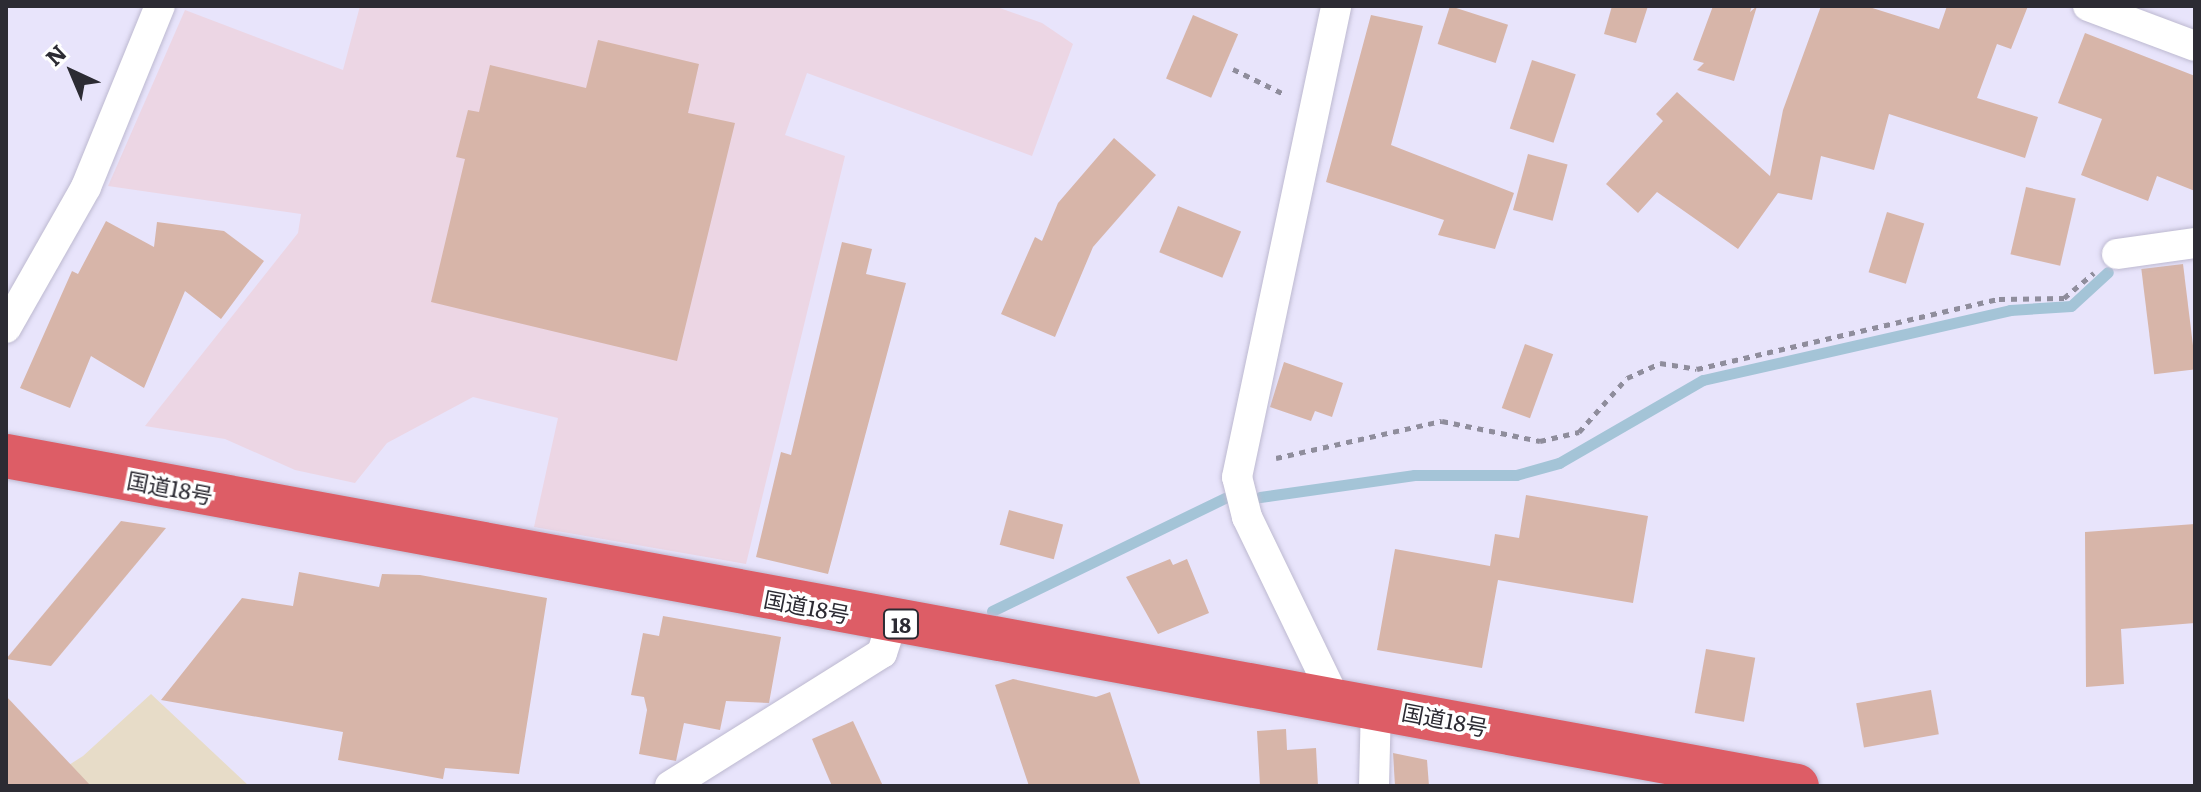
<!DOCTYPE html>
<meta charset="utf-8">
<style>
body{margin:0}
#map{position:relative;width:2201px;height:792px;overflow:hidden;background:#e8e4fb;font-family:Literata,"Noto Sans JP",serif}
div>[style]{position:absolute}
.commercial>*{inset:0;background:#ecd6e4}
.education>*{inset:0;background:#e7dcc8}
.stream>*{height:11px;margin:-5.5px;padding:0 5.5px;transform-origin:5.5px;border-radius:5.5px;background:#a4c4d7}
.building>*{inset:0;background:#d7b5a9;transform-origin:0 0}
.path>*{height:5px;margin-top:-2.5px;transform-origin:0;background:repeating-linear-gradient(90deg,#8f8d9c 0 6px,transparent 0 12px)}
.roads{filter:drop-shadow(0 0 2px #bdb9d0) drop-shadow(0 0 2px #bdb9d0)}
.street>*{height:30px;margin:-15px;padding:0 15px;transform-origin:15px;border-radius:15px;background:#fff}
.highway>*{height:44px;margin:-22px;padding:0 22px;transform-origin:22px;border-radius:22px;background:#dd5d66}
span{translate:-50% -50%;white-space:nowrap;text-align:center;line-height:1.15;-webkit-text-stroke:7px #fff;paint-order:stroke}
.shield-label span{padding:2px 6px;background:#fff;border:2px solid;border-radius:6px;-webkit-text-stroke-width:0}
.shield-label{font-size:20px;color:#2c2b33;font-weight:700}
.street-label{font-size:22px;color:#2c2b33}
.frame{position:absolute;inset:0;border:8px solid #2c2b33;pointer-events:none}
.north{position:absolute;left:32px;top:32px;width:80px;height:80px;-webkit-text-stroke:6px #fff;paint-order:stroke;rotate:316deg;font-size:22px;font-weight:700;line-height:32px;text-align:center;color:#2c2b33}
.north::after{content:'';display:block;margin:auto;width:28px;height:36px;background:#2c2b33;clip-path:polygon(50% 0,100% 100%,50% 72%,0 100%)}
</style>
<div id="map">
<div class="commercial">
<div style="clip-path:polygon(360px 6px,994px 6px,1042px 23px,1073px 44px,1032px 156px,807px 73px,785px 135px,845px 156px,746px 564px,534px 527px,558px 418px,473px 397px,387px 443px,355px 483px,295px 470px,225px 439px,145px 426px,298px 233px,301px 214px,108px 186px,185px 10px,343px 70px)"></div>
</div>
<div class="education">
<div style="clip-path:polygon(151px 694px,249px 786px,36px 786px,83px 756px)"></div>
</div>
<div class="stream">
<div style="left:1260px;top:497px;width:156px;rotate:-8.1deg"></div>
<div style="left:1414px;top:475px;width:102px"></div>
<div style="left:1516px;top:475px;width:45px;rotate:-15.6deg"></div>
<div style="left:1559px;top:463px;width:166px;rotate:-30deg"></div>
<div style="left:1703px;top:380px;width:315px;rotate:-12.8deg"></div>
<div style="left:2010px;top:310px;width:61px;rotate:-3.8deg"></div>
<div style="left:2071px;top:306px;width:50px;rotate:-42.6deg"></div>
<div style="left:992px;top:611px;width:259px;rotate:-25.9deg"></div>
</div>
<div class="building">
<div style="left:1450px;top:6px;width:61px;height:40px;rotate:18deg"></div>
<div style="clip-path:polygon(1612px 6px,1648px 6px,1636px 43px,1604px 34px)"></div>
<div style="clip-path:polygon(1713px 6px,1752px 6px,1750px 12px,1757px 6px,1734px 81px,1697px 70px,1704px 63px,1693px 60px)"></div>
<div style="clip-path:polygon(1821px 6px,1866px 6px,1939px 29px,1947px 6px,2028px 6px,2011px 49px,1997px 44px,1977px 98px,2038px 117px,2025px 158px,1889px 114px,1874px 170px,1821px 156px,1812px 200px,1778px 193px,1738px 249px,1657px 192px,1638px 213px,1606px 184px,1663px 121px,1656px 114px,1677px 92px,1770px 176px,1783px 110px)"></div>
<div style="left:1193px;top:15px;width:49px;height:69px;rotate:23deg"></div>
<div style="clip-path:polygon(1371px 15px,1423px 26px,1391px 145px,1514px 193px,1495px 249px,1438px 235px,1444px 220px,1326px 182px)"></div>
<div style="clip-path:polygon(2085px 33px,2195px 76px,2195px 191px,2157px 176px,2148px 201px,2081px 175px,2102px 119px,2058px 103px)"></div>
<div style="clip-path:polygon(598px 40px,699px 64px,688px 113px,735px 123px,677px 361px,431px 302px,465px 159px,456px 157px,468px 110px,479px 112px,490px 65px,586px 88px)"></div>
<div style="left:1532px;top:60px;width:46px;height:72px;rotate:18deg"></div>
<div style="clip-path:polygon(1114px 138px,1156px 175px,1093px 247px,1055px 337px,1001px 314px,1035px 237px,1042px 241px,1058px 203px)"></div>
<div style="left:1528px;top:154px;width:41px;height:58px;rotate:15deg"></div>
<div style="left:2026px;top:187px;width:51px;height:69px;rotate:13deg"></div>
<div style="left:1178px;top:206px;width:68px;height:50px;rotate:22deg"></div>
<div style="left:1887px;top:212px;width:39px;height:63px;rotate:17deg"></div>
<div style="clip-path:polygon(106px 221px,154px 247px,157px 222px,224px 231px,264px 261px,221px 319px,185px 291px,144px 388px,91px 356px,70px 408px,20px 388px,72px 271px,78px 274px)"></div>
<div style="clip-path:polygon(842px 242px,872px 249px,866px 274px,906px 283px,828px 574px,756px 557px,781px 452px,791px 455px)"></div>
<div style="left:2183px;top:264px;width:106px;height:42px;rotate:83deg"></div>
<div style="left:1525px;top:344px;width:30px;height:68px;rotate:20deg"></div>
<div style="clip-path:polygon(1284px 362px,1343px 383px,1332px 417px,1315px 411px,1311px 421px,1270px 407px)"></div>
<div style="clip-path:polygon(1526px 495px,1648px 516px,1633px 603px,1498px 580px,1482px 668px,1377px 650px,1395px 549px,1490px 566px,1495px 534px,1519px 538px)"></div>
<div style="left:1009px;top:510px;width:56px;height:36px;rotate:15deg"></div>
<div style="clip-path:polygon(121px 521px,166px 528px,51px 666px,6px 659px)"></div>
<div style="clip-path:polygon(2195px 524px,2195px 623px,2121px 629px,2124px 684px,2086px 687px,2085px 532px)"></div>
<div style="clip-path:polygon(1170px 559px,1173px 565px,1187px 559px,1209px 613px,1158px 634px,1126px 577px)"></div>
<div style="clip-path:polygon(299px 572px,379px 587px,382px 574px,420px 575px,547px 598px,519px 774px,445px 768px,443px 779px,338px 760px,343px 732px,161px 700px,242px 598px,293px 606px)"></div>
<div style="clip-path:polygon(663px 616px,781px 637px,769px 703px,726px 701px,720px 730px,684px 723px,676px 761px,639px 754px,647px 710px,644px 697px,631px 695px,643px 633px,659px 636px)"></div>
<div style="left:1706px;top:649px;width:50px;height:65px;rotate:10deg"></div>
<div style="clip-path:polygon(1013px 679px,1096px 697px,1110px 692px,1141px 786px,1029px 786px,995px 685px)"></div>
<div style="left:1931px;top:690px;width:45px;height:76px;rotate:80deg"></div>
<div style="clip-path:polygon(6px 696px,91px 786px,6px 786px)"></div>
<div style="clip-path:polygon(853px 721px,883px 786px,832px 786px,812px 739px)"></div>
<div style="clip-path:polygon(1286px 729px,1287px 750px,1316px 748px,1318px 786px,1260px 786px,1257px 731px)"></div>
<div style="clip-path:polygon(1393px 753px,1427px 760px,1429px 786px,1395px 786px)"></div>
</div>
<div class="path">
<div style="left:1233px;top:69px;width:59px;rotate:26.1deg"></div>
<div style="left:1276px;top:458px;width:170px;rotate:-12.6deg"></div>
<div style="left:1442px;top:421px;width:100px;rotate:11.5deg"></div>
<div style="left:1540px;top:441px;width:40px;rotate:-13deg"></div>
<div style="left:1579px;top:432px;width:72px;rotate:-48.4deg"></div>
<div style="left:1627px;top:378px;width:36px;rotate:-24deg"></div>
<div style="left:1660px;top:363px;width:37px;rotate:9deg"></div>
<div style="left:1697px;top:369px;width:310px;rotate:-13.1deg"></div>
<div style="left:1999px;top:299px;width:65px;rotate:-0.9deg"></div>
<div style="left:2064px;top:298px;width:39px;rotate:-40deg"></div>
</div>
<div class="roads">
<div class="street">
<div style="left:2088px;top:6px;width:114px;rotate:20.5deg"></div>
<div style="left:2117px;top:254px;width:79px;rotate:-8deg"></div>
<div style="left:6px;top:328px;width:162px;rotate:-60.4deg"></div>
<div style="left:86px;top:187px;width:196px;rotate:-67.8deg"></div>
<div style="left:1334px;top:697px;width:200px;rotate:-115.8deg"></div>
<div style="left:1247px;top:517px;width:41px;rotate:-104deg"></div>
<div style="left:1237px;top:477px;width:481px;rotate:-78.1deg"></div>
<div style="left:670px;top:786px;width:250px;rotate:-32.1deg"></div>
<div style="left:882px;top:653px;width:32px;rotate:-72deg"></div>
<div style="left:1374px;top:786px;width:80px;rotate:-88.6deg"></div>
</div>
<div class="highway">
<div style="left:6px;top:456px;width:1821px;rotate:10.44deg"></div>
</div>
</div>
<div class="shield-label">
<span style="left:901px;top:624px">18</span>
</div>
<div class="street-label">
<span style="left:170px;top:487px;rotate:11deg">国道18号</span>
<span style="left:807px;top:606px;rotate:11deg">国道18号</span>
<span style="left:1445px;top:719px;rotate:11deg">国道18号</span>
</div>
<div class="frame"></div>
<div class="north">N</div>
</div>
